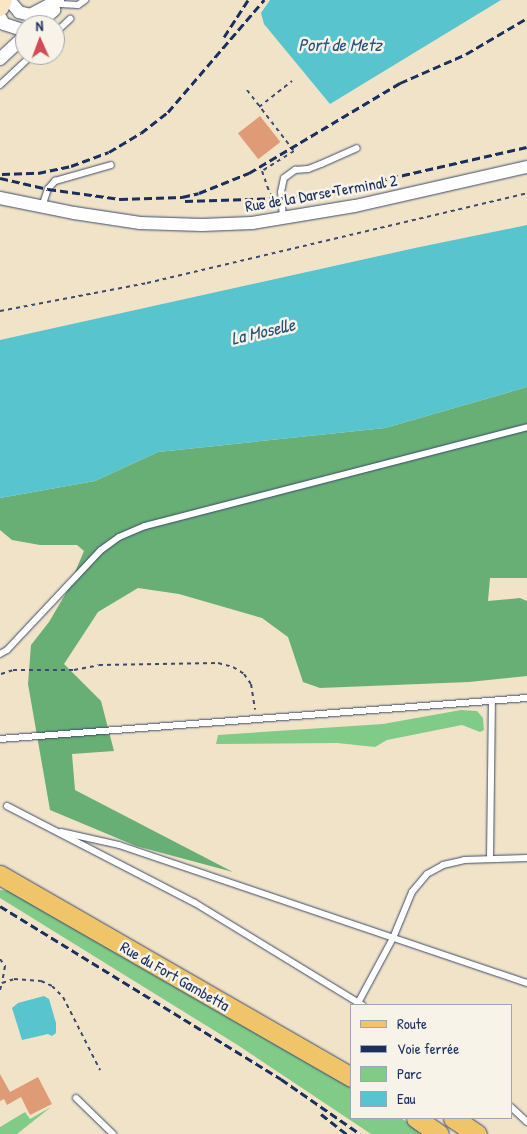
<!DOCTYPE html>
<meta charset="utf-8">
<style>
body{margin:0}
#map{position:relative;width:527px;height:1134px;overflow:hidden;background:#f0e3c8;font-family:"Patrick Hand",sans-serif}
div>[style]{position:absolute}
.green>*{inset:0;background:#81cb89}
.forest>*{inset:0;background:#68af75}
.water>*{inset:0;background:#57c4ce}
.building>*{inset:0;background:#de9b76;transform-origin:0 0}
.path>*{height:2px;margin-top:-1px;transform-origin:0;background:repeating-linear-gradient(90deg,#3b4a6e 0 4px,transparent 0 8px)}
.roads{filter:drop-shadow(0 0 1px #3b4a6e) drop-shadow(0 0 1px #3b4a6e)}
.lane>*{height:6px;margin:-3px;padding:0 3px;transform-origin:3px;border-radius:3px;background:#fff}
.street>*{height:12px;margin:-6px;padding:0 6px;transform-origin:6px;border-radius:6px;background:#fff}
.secondary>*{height:18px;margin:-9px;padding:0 9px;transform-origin:9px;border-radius:9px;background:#f9e7c3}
.primary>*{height:19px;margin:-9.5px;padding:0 9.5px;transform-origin:9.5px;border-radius:9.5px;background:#f0c469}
.rail>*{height:3px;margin-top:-1.5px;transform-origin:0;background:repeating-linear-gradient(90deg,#1b2f5e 0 8px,transparent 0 12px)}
span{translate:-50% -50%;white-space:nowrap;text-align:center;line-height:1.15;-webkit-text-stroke:5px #f7f3e8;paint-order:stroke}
.street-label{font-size:16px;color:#1b2f5e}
.water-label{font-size:18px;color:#2a547a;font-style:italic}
.legend{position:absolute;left:350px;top:1004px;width:162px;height:115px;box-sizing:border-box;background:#f7f3e8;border:1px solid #9fa5b1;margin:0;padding:6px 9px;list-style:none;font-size:15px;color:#1b2f5e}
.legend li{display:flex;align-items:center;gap:10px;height:25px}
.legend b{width:25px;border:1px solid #9fa5b1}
.north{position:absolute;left:15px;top:15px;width:50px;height:50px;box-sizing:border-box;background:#f7f3e8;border:1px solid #9fa5b1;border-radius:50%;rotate:358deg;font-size:14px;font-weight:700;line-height:20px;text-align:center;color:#1b2f5e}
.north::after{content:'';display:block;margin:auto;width:18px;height:22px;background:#d1495b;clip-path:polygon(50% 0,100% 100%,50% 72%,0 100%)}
</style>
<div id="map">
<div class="green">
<div style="clip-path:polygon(461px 710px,477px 711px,483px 718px,484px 730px,480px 732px,462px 725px,387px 740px,375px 747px,337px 743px,216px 744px,218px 735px,383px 724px)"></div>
<div style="clip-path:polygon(0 890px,9px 891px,62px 920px,351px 1086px,351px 1118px,401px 1118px,425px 1134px,371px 1134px,236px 1044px,0 898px)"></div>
<div style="clip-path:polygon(51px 1107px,17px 1134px,0 1134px,0 1127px,25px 1112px,30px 1119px)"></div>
</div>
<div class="forest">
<div style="clip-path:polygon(527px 387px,527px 578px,490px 578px,488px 601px,520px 598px,527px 601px,527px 676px,469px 682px,320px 688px,303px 682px,288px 637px,262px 618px,179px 594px,138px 588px,98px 612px,64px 664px,101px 701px,114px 751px,72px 754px,75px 790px,233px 872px,136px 846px,50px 810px,28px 684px,31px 645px,49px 622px,66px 593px,84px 551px,77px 545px,40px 545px,12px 540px,0 530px,0 498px,95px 481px,158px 452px,385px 428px)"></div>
</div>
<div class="water">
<div style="clip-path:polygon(270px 0,501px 0,330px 104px,264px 24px,261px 13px)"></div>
<div style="clip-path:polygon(527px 225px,527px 387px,385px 428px,158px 452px,95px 481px,0 498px,0 340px,415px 248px)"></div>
<div style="clip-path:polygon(44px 996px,49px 999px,56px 1023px,56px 1033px,52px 1036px,48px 1034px,22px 1040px,12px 1008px,18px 1003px)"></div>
</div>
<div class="building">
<div style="left:260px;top:116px;width:33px;height:28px;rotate:52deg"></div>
<div style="clip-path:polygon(0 1074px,10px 1092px,38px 1077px,52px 1104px,30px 1115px,21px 1097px,7px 1105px,4px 1099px,0 1101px)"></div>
</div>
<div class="path">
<div style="left:247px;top:90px;width:77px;rotate:52.4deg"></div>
<div style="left:294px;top:151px;width:38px;rotate:148deg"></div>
<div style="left:262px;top:171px;width:24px;rotate:71deg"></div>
<div style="left:270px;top:194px;width:2px;rotate:27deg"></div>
<div style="left:259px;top:107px;width:42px;rotate:-38.2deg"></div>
<div style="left:0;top:311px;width:150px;rotate:-10.8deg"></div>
<div style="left:147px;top:283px;width:391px;rotate:-13.3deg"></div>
<div style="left:1px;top:674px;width:13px;rotate:-18deg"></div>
<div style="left:13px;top:670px;width:61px"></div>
<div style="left:74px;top:670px;width:25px;rotate:-11deg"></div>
<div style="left:99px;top:665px;width:119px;rotate:-1deg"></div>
<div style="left:218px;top:663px;width:16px;rotate:15deg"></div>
<div style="left:233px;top:667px;width:13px;rotate:32deg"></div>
<div style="left:244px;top:674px;width:12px;rotate:55deg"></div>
<div style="left:251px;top:684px;width:26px;rotate:81deg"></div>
<div style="left:0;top:959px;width:9px;rotate:54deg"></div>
<div style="left:5px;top:966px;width:17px;rotate:100deg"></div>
<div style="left:0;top:990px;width:7px;rotate:-74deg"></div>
<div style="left:2px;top:983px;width:13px;rotate:-18deg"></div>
<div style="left:14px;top:979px;width:27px;rotate:4deg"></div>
<div style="left:41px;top:981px;width:12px;rotate:24deg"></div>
<div style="left:52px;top:986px;width:16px;rotate:45deg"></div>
<div style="left:63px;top:997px;width:82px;rotate:63.1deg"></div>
</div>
<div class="roads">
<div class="lane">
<div style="left:60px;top:4px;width:18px;rotate:3deg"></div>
<div style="left:78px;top:5px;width:9px;rotate:-36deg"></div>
<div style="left:55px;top:33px;width:21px;rotate:-43deg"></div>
<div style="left:0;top:85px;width:44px;rotate:-43.2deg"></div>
<div style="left:42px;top:207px;width:19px;rotate:-72deg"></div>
<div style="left:48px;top:189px;width:11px;rotate:-49deg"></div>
<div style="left:55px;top:181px;width:58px;rotate:-15.9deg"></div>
<div style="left:283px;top:219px;width:27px;rotate:-94deg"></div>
<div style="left:281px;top:192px;width:14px;rotate:-78deg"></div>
<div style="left:284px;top:178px;width:14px;rotate:-36deg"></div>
<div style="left:295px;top:170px;width:13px;rotate:-4deg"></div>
<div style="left:308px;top:169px;width:14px;rotate:-21deg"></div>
<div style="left:321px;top:164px;width:39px;rotate:-24deg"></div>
<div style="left:0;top:654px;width:8px;rotate:-30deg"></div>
<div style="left:7px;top:650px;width:137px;rotate:-46.8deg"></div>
<div style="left:101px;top:550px;width:22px;rotate:-36deg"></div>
<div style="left:119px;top:537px;width:28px;rotate:-23deg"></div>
<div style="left:145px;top:526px;width:395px;rotate:-14.5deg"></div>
<div style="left:0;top:739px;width:529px;rotate:-4.45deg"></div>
<div style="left:7px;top:806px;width:212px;rotate:27.3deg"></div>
<div style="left:195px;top:903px;width:196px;rotate:31.4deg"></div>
<div style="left:61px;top:832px;width:59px;rotate:12.6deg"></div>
<div style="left:119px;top:845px;width:431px;rotate:18.7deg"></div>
<div style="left:490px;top:859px;width:158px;rotate:-89.3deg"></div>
<div style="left:358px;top:1003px;width:74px;rotate:-61.7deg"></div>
<div style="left:393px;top:938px;width:50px;rotate:-67.6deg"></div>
<div style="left:412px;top:892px;width:23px;rotate:-50deg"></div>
<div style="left:427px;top:874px;width:18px;rotate:-29deg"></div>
<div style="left:443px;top:865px;width:22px;rotate:-13deg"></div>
<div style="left:464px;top:860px;width:63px;rotate:-1.8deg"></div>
<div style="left:76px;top:1098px;width:52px;rotate:44.2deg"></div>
<div style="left:511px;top:1107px;width:22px;rotate:43deg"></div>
</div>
<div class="street">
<div style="left:9px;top:0;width:16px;rotate:50deg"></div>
<div style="left:19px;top:12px;width:11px;rotate:15deg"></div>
<div style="left:30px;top:15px;width:32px;rotate:-28deg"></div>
<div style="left:0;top:17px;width:8px;rotate:60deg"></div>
<div style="left:4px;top:24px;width:22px;rotate:18deg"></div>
<div style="left:37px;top:25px;width:23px;rotate:-41deg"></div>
<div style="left:0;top:59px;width:34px;rotate:-43deg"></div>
<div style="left:0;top:198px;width:76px;rotate:11.5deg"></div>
<div style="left:74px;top:213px;width:67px;rotate:8.6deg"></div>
<div style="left:140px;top:223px;width:62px;rotate:1.8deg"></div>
<div style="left:202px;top:225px;width:50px;rotate:-2.3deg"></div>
<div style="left:252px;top:223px;width:104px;rotate:-9.4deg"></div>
<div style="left:355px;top:206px;width:176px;rotate:-12.8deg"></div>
</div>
<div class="secondary">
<div style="left:0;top:7px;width:8px;rotate:-67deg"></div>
</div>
<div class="primary">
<div style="left:0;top:875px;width:405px;rotate:29.9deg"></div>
<div style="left:416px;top:1118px;width:28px;rotate:35deg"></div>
<div style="left:453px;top:1118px;width:29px;rotate:34deg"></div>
</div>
</div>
<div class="rail">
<div style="left:224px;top:37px;width:44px;rotate:-57deg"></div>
<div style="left:2px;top:174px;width:36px;rotate:-2deg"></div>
<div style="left:38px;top:173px;width:34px;rotate:-12deg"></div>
<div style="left:71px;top:166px;width:40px;rotate:-20.2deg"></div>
<div style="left:109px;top:152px;width:37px;rotate:-31deg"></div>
<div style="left:141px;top:133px;width:34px;rotate:-38deg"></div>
<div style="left:168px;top:112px;width:148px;rotate:-49.4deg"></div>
<div style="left:0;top:178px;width:49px;rotate:12.9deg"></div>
<div style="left:48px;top:189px;width:73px;rotate:7.9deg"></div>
<div style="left:120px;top:199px;width:62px;rotate:-1.8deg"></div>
<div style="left:182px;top:197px;width:17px;rotate:-13deg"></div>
<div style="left:199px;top:193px;width:54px;rotate:-21.8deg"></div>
<div style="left:249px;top:173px;width:176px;rotate:-30.8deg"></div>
<div style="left:400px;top:83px;width:72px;rotate:-23.7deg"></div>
<div style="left:466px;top:54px;width:71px;rotate:-30.5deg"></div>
<div style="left:185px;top:201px;width:97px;rotate:-1.8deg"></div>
<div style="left:282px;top:198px;width:38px;rotate:-6deg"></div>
<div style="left:320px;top:194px;width:212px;rotate:-12.8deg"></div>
<div style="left:0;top:906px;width:330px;rotate:31.6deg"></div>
<div style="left:281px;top:1079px;width:96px;rotate:34.8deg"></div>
<div style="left:321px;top:1114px;width:33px;rotate:38deg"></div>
</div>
<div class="street-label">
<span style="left:321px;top:193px;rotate:-10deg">Rue de la Darse Terminal 2</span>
<span style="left:175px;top:976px;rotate:30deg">Rue du Fort Gambetta</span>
</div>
<div class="water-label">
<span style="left:340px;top:45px">Port de Metz</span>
<span style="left:263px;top:332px;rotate:-13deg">La Moselle</span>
</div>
<ul class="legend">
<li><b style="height:6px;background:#f0c469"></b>Route</li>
<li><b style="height:6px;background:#1b2f5e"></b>Voie ferrée</li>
<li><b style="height:14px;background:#81cb89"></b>Parc</li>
<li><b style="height:14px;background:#57c4ce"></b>Eau</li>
</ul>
<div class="north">N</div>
</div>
